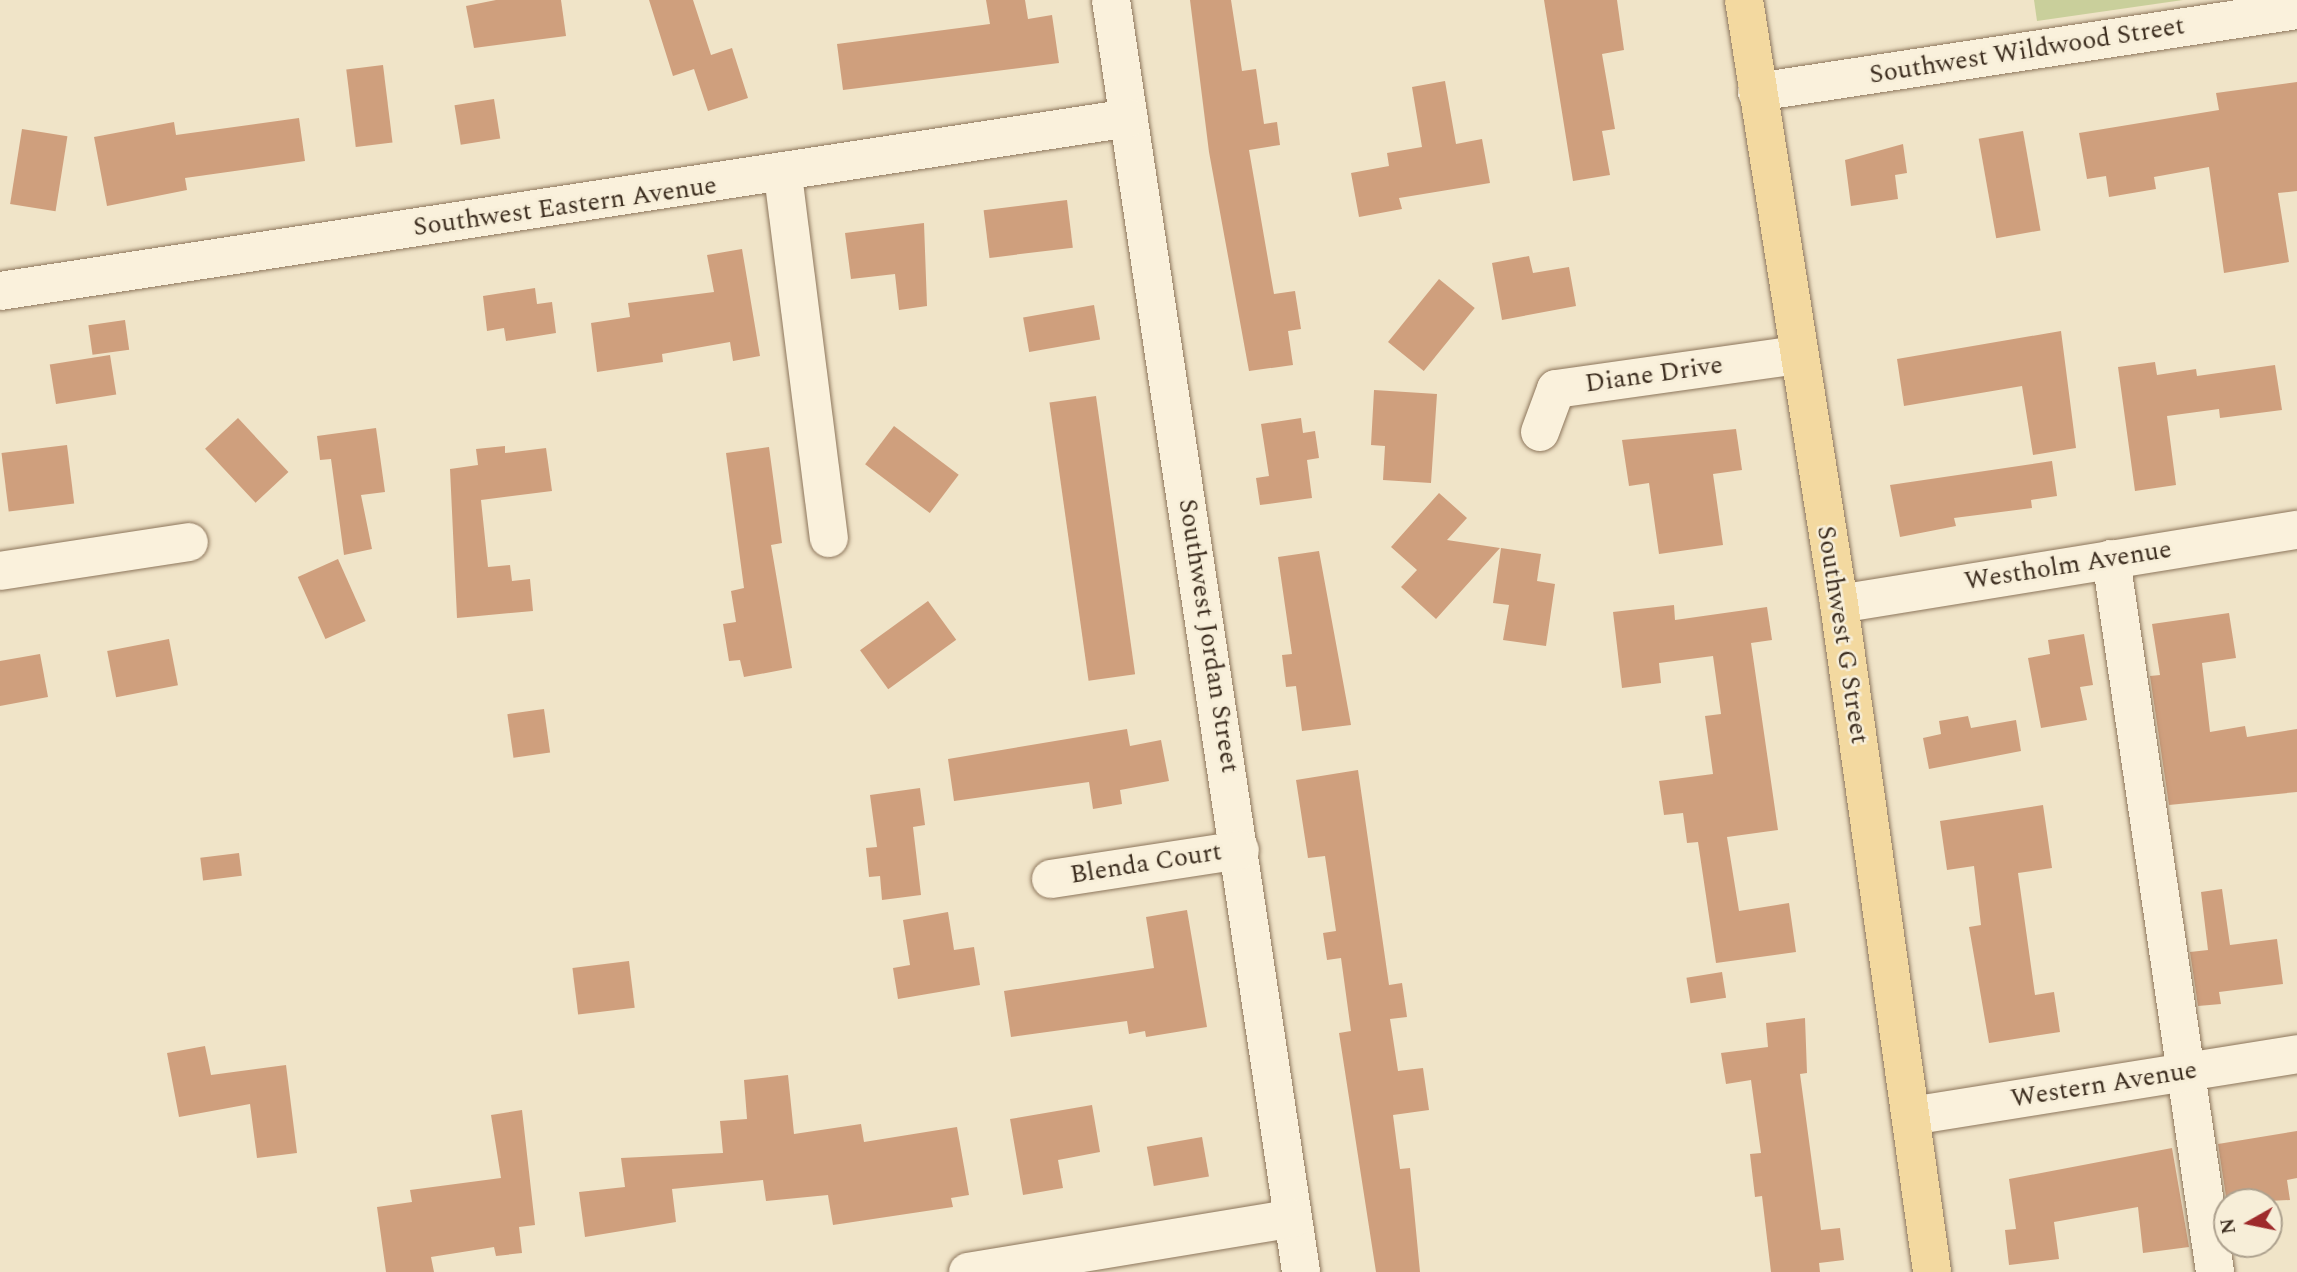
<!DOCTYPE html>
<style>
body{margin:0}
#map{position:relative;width:2297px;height:1272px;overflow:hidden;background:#f0e4c8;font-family:Spectral,serif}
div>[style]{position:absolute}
.green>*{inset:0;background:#c9cf9b}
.building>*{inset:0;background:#cf9f7d;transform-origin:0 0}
.roads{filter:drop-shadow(0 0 2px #8d765c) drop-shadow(0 0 2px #8d765c)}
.minor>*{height:38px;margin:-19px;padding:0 19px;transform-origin:19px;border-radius:19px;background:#faf1dc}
.major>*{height:38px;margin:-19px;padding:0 19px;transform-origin:19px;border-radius:19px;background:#f3d9a0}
span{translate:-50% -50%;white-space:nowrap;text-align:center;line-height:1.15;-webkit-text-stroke:5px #f7eed8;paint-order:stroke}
.street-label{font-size:26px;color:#3d2e20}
.north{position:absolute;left:2213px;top:1188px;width:70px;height:70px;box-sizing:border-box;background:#f7eed8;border:2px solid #ada18e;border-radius:50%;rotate:261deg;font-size:19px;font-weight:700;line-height:28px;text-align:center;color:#3d2e20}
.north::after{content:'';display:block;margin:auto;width:24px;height:32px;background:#9e2a2b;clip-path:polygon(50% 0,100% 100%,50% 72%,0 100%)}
</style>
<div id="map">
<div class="green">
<div style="clip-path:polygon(2034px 0,2183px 0,2037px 21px)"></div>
</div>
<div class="building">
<div style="clip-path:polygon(496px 0,561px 0,566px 36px,474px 48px,466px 6px)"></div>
<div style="clip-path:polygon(649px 0,693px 0,711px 55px,732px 48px,748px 98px,708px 111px,694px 69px,673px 76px)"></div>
<div style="clip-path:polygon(986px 0,1025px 0,1028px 19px,1052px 15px,1059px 63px,843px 90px,837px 44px,990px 24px)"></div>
<div style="clip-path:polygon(1190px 0,1231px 0,1242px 71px,1256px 69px,1264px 124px,1277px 122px,1280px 145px,1249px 150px,1274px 294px,1295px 291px,1301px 329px,1288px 331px,1293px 365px,1249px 371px,1209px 152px)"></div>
<div style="clip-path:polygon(1544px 0,1617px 0,1624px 50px,1602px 54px,1615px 129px,1602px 131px,1610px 175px,1573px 181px)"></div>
<div style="left:383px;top:65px;width:78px;height:37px;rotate:83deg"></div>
<div style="clip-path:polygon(1445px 81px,1456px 144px,1482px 139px,1490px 183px,1399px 198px,1402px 209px,1359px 217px,1351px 173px,1389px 166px,1387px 153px,1422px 147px,1412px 87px)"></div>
<div style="clip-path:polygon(2297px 82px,2297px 191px,2278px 193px,2289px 262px,2224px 273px,2209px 167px,2154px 177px,2156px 189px,2109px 197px,2106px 176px,2087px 179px,2079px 133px,2219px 110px,2216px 93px)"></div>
<div style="left:494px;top:99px;width:40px;height:40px;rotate:81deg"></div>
<div style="clip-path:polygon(299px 118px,305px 161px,185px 178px,187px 190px,107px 206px,94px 137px,174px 122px,176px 135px)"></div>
<div style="left:22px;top:129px;width:46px;height:76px;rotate:9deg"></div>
<div style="left:2023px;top:131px;width:101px;height:45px;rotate:80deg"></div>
<div style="clip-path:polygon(1903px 144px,1907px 173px,1895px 175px,1898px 199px,1851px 206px,1845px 160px)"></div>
<div style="left:1067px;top:200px;width:48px;height:84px;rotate:83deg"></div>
<div style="clip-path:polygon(924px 223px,927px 306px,899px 310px,895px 274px,851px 279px,845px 233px)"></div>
<div style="clip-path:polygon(742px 249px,760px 356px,733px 361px,730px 342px,662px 354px,663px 362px,597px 372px,591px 323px,630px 317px,628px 303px,714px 292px,707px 255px)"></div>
<div style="clip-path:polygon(1529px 256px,1533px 273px,1569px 267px,1576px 306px,1502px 320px,1492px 263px)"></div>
<div style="left:1439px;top:279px;width:46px;height:81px;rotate:39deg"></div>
<div style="clip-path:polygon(535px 288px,537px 304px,552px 302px,556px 333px,506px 341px,504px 328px,487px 331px,483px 296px)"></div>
<div style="left:1094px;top:305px;width:35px;height:72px;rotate:80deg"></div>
<div style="left:125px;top:320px;width:30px;height:37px;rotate:82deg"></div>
<div style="clip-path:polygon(2061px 331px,2076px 448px,2033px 455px,2022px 386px,1904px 406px,1897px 359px)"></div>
<div style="left:110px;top:355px;width:40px;height:61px;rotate:81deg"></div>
<div style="clip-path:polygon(2155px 362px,2157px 375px,2196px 369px,2197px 376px,2275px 365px,2282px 410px,2220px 418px,2219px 409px,2167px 416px,2176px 485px,2135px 491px,2118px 367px)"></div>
<div style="clip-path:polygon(1374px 390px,1437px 394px,1431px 483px,1383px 480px,1385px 446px,1371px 445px)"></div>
<div style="left:1096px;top:396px;width:281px;height:47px;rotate:82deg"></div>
<div style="left:238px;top:418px;width:74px;height:45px;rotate:47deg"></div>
<div style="clip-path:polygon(1301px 418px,1303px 433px,1315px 431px,1319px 458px,1307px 460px,1312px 498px,1260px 505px,1256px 478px,1269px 476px,1261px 424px)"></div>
<div style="left:894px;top:426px;width:81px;height:48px;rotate:37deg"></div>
<div style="clip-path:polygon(376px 428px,385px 492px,361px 495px,372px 549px,344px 555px,331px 459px,320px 460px,317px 436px)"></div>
<div style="clip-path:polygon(1736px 429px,1742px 470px,1713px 474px,1723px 545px,1659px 554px,1649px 483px,1629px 486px,1622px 440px)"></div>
<div style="left:67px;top:445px;width:59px;height:66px;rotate:83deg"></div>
<div style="clip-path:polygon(505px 446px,505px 453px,546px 448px,552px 491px,481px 500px,488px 567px,510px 565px,512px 581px,530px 579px,533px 611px,457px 618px,450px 469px,478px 465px,476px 449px)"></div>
<div style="clip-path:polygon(769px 447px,782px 543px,771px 545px,792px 668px,744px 677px,740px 660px,729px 661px,723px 624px,736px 622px,731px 591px,744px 588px,726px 453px)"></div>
<div style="clip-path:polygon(2052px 461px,2057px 496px,2031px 500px,2032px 508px,1954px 518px,1956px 526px,1900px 537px,1890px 485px)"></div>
<div style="clip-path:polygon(1439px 493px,1467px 518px,1447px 540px,1500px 548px,1436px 619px,1401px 587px,1417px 570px,1391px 547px)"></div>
<div style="clip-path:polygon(1501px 548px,1541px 554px,1537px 581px,1555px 584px,1546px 646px,1503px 640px,1509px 605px,1493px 603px)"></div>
<div style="clip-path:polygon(1319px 551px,1351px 725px,1302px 731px,1296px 686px,1286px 687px,1282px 655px,1292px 654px,1278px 557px)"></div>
<div style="left:338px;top:559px;width:68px;height:44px;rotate:66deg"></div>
<div style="left:928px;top:601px;width:48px;height:84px;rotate:54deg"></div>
<div style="clip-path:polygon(1674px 605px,1675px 620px,1767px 607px,1772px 640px,1751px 643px,1778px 830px,1727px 837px,1739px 911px,1789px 903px,1796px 952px,1716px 963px,1698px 842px,1687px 843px,1683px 813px,1664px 815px,1659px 781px,1713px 774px,1705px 716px,1721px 714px,1713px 656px,1659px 663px,1661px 683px,1622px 688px,1613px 612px)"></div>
<div style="clip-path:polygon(2229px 613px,2236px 658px,2202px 663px,2210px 732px,2245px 726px,2247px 737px,2297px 729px,2297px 792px,2169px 805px,2150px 676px,2160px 675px,2152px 624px)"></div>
<div style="clip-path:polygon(2084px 634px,2093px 685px,2080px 687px,2087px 720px,2041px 728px,2028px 658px,2050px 654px,2048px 640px)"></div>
<div style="left:169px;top:639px;width:47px;height:63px;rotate:79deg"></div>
<div style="clip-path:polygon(40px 654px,48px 697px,0 706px,0 661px)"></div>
<div style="left:544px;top:709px;width:44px;height:37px;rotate:82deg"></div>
<div style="clip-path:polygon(1968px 716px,1971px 728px,2016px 720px,2021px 751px,1929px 769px,1923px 738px,1941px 734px,1939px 721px)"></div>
<div style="clip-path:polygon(1127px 729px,1130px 746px,1161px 740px,1169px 781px,1120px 790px,1122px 804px,1093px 809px,1089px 782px,954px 801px,948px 759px)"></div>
<div style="clip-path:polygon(1358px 770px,1389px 985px,1402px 983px,1407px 1017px,1390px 1019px,1398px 1071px,1423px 1068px,1429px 1110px,1393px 1115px,1400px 1169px,1410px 1168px,1420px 1272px,1376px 1272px,1339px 1033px,1351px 1031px,1341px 958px,1327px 960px,1323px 933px,1336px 931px,1325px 856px,1308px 858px,1296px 780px)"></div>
<div style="clip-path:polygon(920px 788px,925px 825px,913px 827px,921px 895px,882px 900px,880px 876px,869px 877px,866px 848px,877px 847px,870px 795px)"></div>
<div style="clip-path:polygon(2043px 805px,2052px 868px,2018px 873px,2035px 995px,2054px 992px,2060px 1032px,1989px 1043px,1969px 927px,1981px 925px,1974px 866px,1947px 870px,1940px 821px)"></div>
<div style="left:239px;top:853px;width:23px;height:39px;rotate:83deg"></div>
<div style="clip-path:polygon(2222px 889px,2230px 945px,2277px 939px,2283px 984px,2219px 992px,2221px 1004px,2198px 1006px,2190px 952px,2208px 950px,2201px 892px)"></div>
<div style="clip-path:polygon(1187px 910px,1207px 1027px,1146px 1037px,1145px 1031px,1129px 1034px,1127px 1021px,1011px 1037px,1004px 991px,1154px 968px,1146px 917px)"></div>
<div style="clip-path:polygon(948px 912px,954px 950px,974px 947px,980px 985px,898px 999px,893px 968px,910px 965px,903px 920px)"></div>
<div style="left:629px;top:961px;width:47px;height:57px;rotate:83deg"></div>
<div style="left:1722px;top:972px;width:26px;height:36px;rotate:81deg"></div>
<div style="clip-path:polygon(1805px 1018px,1807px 1073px,1800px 1074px,1821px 1230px,1840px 1228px,1844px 1260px,1819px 1263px,1820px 1272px,1771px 1272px,1762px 1196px,1755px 1197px,1750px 1154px,1761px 1153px,1751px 1080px,1726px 1084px,1721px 1053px,1768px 1047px,1766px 1023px)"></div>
<div style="clip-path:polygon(205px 1046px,211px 1075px,286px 1065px,297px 1153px,257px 1158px,250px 1104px,179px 1117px,167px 1053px)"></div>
<div style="clip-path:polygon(788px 1075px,794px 1134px,861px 1124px,864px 1142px,957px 1127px,969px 1195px,951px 1198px,953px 1207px,833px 1225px,828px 1195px,766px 1201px,763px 1180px,672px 1189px,676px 1222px,585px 1237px,579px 1192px,625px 1187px,621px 1158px,723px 1153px,720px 1121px,747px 1119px,744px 1080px)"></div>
<div style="clip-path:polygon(1092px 1105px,1100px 1152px,1058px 1160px,1063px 1188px,1023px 1195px,1010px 1119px)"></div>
<div style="clip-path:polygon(522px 1110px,535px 1225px,519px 1227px,522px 1253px,496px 1256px,494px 1247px,431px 1257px,434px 1272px,386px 1272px,377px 1207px,412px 1202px,410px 1190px,501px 1178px,491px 1115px)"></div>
<div style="clip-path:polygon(2297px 1131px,2297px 1178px,2287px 1180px,2290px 1200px,2227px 1203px,2218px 1144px)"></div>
<div style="left:1202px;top:1137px;width:40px;height:56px;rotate:80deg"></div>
<div style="clip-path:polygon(2172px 1148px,2189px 1247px,2143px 1253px,2138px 1207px,2054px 1222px,2059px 1259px,2009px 1265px,2005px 1230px,2016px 1229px,2009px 1179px)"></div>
</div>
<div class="roads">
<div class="minor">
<div style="left:1111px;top:0;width:1286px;rotate:81.5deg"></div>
<div style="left:1757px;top:92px;width:546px;rotate:-8.63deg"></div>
<div style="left:783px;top:175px;width:366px;rotate:82.8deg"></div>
<div style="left:0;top:291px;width:1142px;rotate:-8.71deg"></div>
<div style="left:1540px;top:432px;width:46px;rotate:-69.6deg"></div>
<div style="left:1556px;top:389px;width:243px;rotate:-8deg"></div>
<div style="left:2111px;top:559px;width:721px;rotate:81.7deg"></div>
<div style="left:0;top:571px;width:191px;rotate:-8.7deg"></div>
<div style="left:1839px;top:604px;width:464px;rotate:-9.2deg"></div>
<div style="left:1051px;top:879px;width:191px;rotate:-8.7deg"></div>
<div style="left:1911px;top:1116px;width:391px;rotate:-9.1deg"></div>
<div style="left:968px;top:1272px;width:329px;rotate:-9.4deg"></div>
</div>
<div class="major">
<div style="left:1744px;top:0;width:611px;rotate:81.06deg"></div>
<div style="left:1839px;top:604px;width:674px;rotate:82.07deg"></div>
</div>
</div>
<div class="street-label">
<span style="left:2027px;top:51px;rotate:-9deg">Southwest Wildwood Street</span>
<span style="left:565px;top:207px;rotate:-8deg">Southwest Eastern Avenue</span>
<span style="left:1654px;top:375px;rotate:-8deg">Diane Drive</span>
<span style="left:2068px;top:566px;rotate:-9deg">Westholm Avenue</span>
<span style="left:1842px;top:635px;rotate:81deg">Southwest G Street</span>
<span style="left:1208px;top:636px;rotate:81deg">Southwest Jordan Street</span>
<span style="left:1146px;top:864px;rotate:-9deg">Blenda Court</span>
<span style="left:2104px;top:1085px;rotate:-9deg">Western Avenue</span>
</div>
<div class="north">N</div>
</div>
